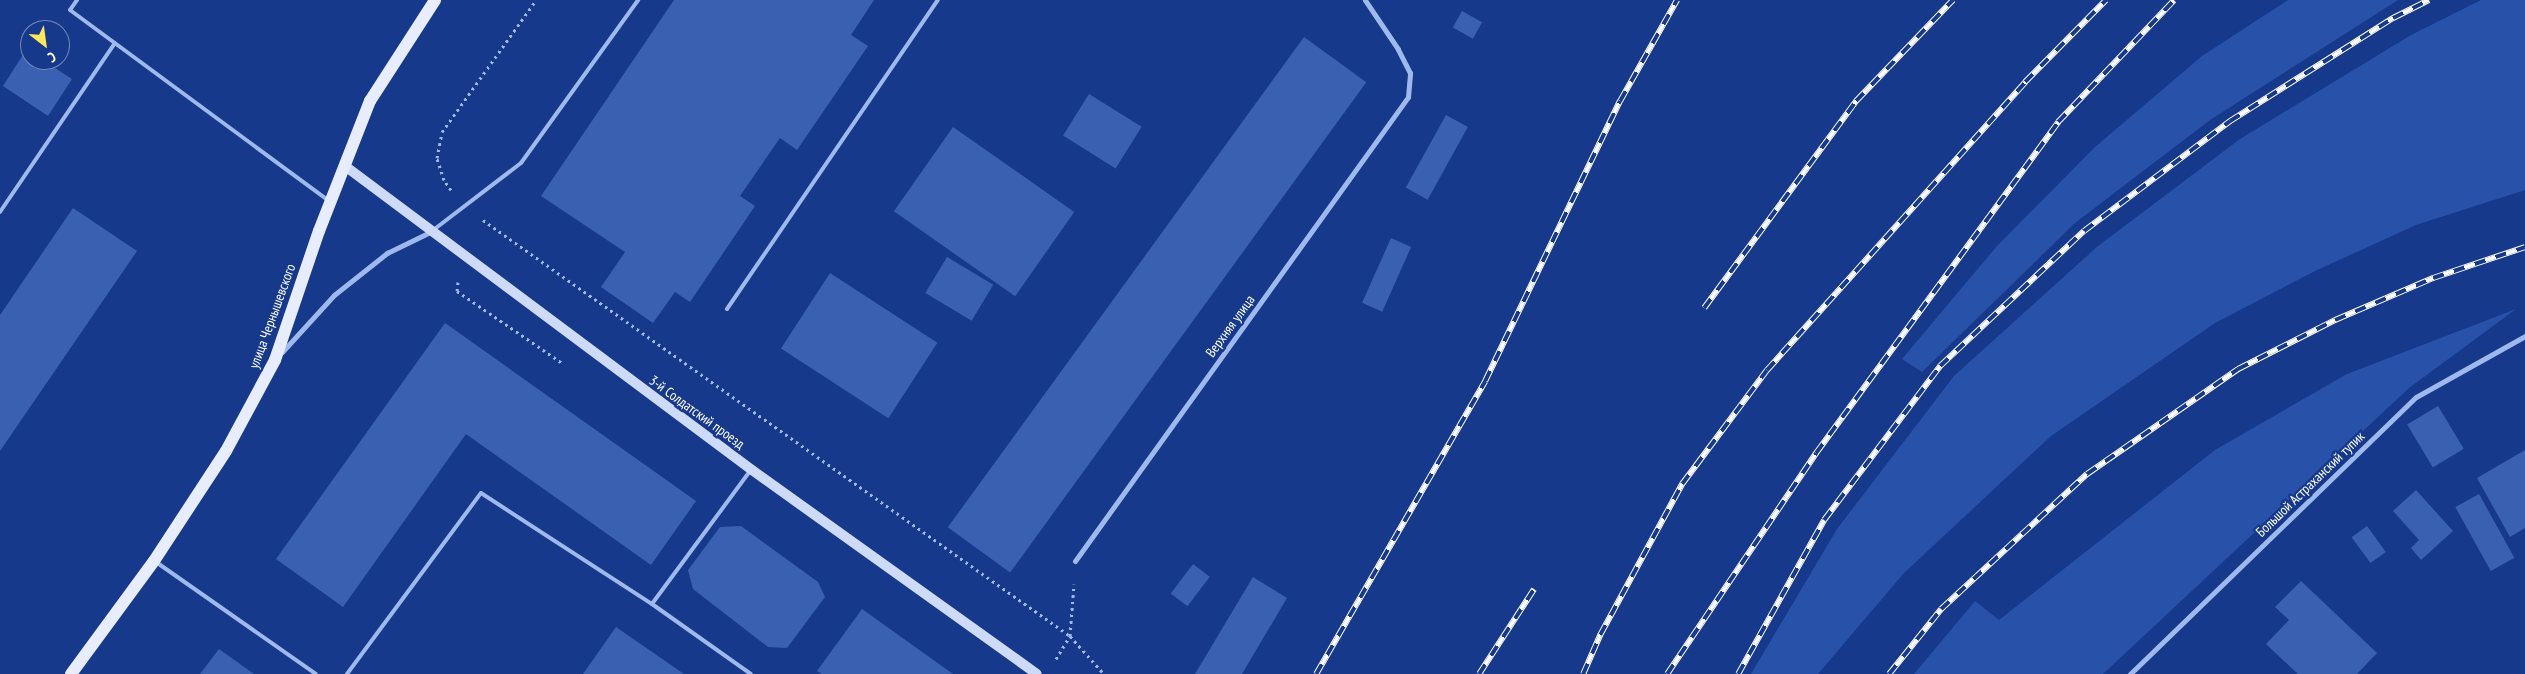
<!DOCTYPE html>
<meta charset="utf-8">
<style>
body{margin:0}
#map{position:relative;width:2525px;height:674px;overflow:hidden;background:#16398b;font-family:"PT Sans Narrow",sans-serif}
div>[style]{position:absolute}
.green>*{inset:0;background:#2851aa}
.building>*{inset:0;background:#3a60b2;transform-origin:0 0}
.path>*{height:3px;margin-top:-1.5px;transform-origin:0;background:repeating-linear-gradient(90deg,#9fb9ef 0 2.5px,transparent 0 6.5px)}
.lane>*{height:4px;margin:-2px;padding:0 2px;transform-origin:2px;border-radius:2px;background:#9fb9ef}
.street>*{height:5px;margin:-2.5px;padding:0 2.5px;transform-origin:2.5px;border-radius:2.5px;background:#9fb9ef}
.secondary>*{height:10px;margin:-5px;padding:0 5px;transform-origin:5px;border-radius:5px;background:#cddafa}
.primary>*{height:12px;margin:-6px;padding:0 6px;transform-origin:6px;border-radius:6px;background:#e7edff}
.rail>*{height:5.5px;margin-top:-2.75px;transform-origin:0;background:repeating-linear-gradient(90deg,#16398b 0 11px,#fff 0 22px);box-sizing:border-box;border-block:1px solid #fff}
span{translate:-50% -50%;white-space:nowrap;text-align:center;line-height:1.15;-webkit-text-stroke:4.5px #16398b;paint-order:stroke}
.street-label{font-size:14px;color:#fff}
.north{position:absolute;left:20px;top:20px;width:50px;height:50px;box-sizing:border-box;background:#16398b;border:1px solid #7388b9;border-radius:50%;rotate:150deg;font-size:14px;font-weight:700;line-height:20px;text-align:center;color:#fff}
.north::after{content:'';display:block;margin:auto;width:18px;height:22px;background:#ffe65d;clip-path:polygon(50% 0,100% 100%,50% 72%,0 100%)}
</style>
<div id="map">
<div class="green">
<div style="clip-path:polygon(2288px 0,2398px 0,2210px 120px,2075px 223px,1922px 372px,1902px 359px,1997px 246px,2095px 147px,2202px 56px)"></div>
<div style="clip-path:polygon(2481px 0,2525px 0,2525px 190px,2416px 225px,2315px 271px,2215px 323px,2051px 436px,1904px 573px,1818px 674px,1751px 674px,1837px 529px,1954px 376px,2098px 246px,2240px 139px,2411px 35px)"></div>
<div style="clip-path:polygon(2516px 309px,2409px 388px,2103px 674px,1914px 674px,1975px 601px,1999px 620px,2215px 450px,2347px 374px)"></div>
</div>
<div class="building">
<div style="clip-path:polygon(674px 0,874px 0,851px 35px,868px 46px,797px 150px,780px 138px,740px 196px,755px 206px,690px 302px,675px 292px,653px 323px,601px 287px,625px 252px,541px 196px)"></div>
<div style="left:1462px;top:11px;width:23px;height:19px;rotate:29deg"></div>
<div style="left:1304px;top:37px;width:77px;height:606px;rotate:36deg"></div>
<div style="clip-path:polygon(26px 50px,30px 52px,30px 60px,43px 60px,72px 79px,48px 116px,3px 86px)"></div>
<div style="left:1089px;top:94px;width:62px;height:49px;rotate:32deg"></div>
<div style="left:1446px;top:115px;width:25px;height:83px;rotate:29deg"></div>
<div style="left:953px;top:127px;width:148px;height:103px;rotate:35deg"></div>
<div style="clip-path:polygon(73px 208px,137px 251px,0 451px,0 315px)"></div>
<div style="left:1391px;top:238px;width:22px;height:71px;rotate:24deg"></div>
<div style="left:947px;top:257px;width:54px;height:42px;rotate:31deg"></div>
<div style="left:830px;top:273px;width:128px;height:90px;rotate:33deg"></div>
<div style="clip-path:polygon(445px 323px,696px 501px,651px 565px,466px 434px,343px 607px,276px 559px)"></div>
<div style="left:2438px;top:406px;width:50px;height:36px;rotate:59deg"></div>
<div style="clip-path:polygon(2525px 450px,2525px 528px,2510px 537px,2477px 478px)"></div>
<div style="clip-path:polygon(2416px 490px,2453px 531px,2421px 560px,2411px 548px,2419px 540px,2393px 511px)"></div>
<div style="left:2479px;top:494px;width:73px;height:27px;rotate:61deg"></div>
<div style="clip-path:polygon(741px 526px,818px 582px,825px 597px,787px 648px,768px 647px,693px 589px,688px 570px,720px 527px)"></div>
<div style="left:2367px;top:526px;width:32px;height:19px;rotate:54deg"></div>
<div style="left:1193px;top:564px;width:21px;height:37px;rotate:37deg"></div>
<div style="clip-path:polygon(1253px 577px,1287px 598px,1242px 674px,1195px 674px)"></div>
<div style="clip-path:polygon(2301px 581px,2377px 653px,2357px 674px,2298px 674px,2266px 644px,2289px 620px,2275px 607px)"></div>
<div style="clip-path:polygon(862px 609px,953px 674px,822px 674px,817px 671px)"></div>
<div style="clip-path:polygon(616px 627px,684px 674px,583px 674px)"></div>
<div style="clip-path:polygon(219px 649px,254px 674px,200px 674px)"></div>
</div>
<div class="path">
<div style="left:451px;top:190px;width:12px;rotate:-125deg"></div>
<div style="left:444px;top:180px;width:23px;rotate:-108deg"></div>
<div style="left:437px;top:158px;width:26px;rotate:-79deg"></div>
<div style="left:442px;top:132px;width:162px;rotate:-54.5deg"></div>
<div style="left:483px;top:220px;width:719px;rotate:35.32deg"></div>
<div style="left:1070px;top:636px;width:51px;rotate:48.2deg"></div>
<div style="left:458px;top:282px;width:9px;rotate:96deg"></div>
<div style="left:457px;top:291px;width:127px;rotate:34.4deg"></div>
<div style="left:1056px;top:659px;width:27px;rotate:-59deg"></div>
<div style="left:1070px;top:636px;width:52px;rotate:-85.6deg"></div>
</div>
<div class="lane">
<div style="left:77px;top:0;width:12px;rotate:125deg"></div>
<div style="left:70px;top:10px;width:320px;rotate:36.4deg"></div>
<div style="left:0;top:212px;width:204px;rotate:-55.8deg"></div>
<div style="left:432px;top:231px;width:112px;rotate:-37.4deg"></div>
<div style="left:521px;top:163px;width:201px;rotate:-54.3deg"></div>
<div style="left:727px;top:309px;width:374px;rotate:-55.7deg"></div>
<div style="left:750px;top:471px;width:165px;rotate:126.4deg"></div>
<div style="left:652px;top:604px;width:121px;rotate:35.3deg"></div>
<div style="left:156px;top:562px;width:195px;rotate:35deg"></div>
<div style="left:347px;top:674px;width:225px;rotate:-53.5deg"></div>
<div style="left:481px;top:493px;width:204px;rotate:33deg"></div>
</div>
<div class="street">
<div style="left:282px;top:352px;width:77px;rotate:-47.6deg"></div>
<div style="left:334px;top:295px;width:68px;rotate:-38.4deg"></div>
<div style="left:387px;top:253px;width:48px;rotate:-26deg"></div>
<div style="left:1075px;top:561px;width:571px;rotate:-54.33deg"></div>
<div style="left:1408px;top:97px;width:24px;rotate:-85deg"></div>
<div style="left:1410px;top:73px;width:27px;rotate:-117deg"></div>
<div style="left:1398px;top:49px;width:59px;rotate:-124deg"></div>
<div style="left:2130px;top:674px;width:398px;rotate:-44.1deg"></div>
<div style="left:2416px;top:397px;width:125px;rotate:-29.2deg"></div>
</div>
<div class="secondary">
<div style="left:345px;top:166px;width:508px;rotate:36.76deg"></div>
<div style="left:752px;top:470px;width:350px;rotate:35.6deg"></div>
</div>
<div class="primary">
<div style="left:71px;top:674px;width:140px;rotate:-53.7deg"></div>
<div style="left:154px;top:561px;width:131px;rotate:-56.8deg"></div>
<div style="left:226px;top:451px;width:103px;rotate:-61.7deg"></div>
<div style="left:275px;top:360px;width:136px;rotate:-71.2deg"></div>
<div style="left:319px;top:231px;width:140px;rotate:-68.6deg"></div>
<div style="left:370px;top:101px;width:120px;rotate:-57.2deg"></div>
</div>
<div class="rail">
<div style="left:1704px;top:308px;width:257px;rotate:-53.7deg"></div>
<div style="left:1856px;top:101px;width:140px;rotate:-46.2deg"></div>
<div style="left:1316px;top:674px;width:338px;rotate:-60deg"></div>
<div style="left:1485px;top:381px;width:311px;rotate:-64.3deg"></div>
<div style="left:1620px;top:101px;width:116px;rotate:-60.6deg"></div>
<div style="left:1479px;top:674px;width:101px;rotate:-57.1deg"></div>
<div style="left:1583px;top:674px;width:43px;rotate:-66.4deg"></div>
<div style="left:1600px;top:635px;width:172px;rotate:-61.5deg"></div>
<div style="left:1682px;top:484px;width:142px;rotate:-53.3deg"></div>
<div style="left:1767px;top:370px;width:387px;rotate:-48.1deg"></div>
<div style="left:2025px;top:82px;width:115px;rotate:-45.4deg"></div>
<div style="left:1667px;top:674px;width:267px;rotate:-56deg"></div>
<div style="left:1816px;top:453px;width:410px;rotate:-53.8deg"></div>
<div style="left:2058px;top:122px;width:168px;rotate:-46.4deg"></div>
<div style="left:1738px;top:674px;width:176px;rotate:-60.8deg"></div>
<div style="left:1824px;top:520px;width:193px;rotate:-53deg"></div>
<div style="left:1940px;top:366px;width:197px;rotate:-43.2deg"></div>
<div style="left:2084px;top:231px;width:183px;rotate:-37deg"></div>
<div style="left:2230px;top:121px;width:193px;rotate:-32.3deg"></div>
<div style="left:2393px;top:18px;width:40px;rotate:-26.6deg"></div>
<div style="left:1889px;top:674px;width:83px;rotate:-51.3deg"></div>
<div style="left:1941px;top:609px;width:199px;rotate:-42.8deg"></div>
<div style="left:2087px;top:474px;width:184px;rotate:-34.8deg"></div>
<div style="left:2238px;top:369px;width:109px;rotate:-26.8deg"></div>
<div style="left:2335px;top:320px;width:107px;rotate:-23.2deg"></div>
<div style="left:2433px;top:278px;width:97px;rotate:-18.6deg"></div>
</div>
<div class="street-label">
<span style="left:272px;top:316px;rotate:-70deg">улица Чернышевского</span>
<span style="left:1230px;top:326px;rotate:-54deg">Верхняя улица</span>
<span style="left:697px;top:412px;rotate:36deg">3-й Солдатский проезд</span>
<span style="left:2310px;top:484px;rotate:-44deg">Большой Астраханский тупик</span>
</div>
<div class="north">С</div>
</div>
